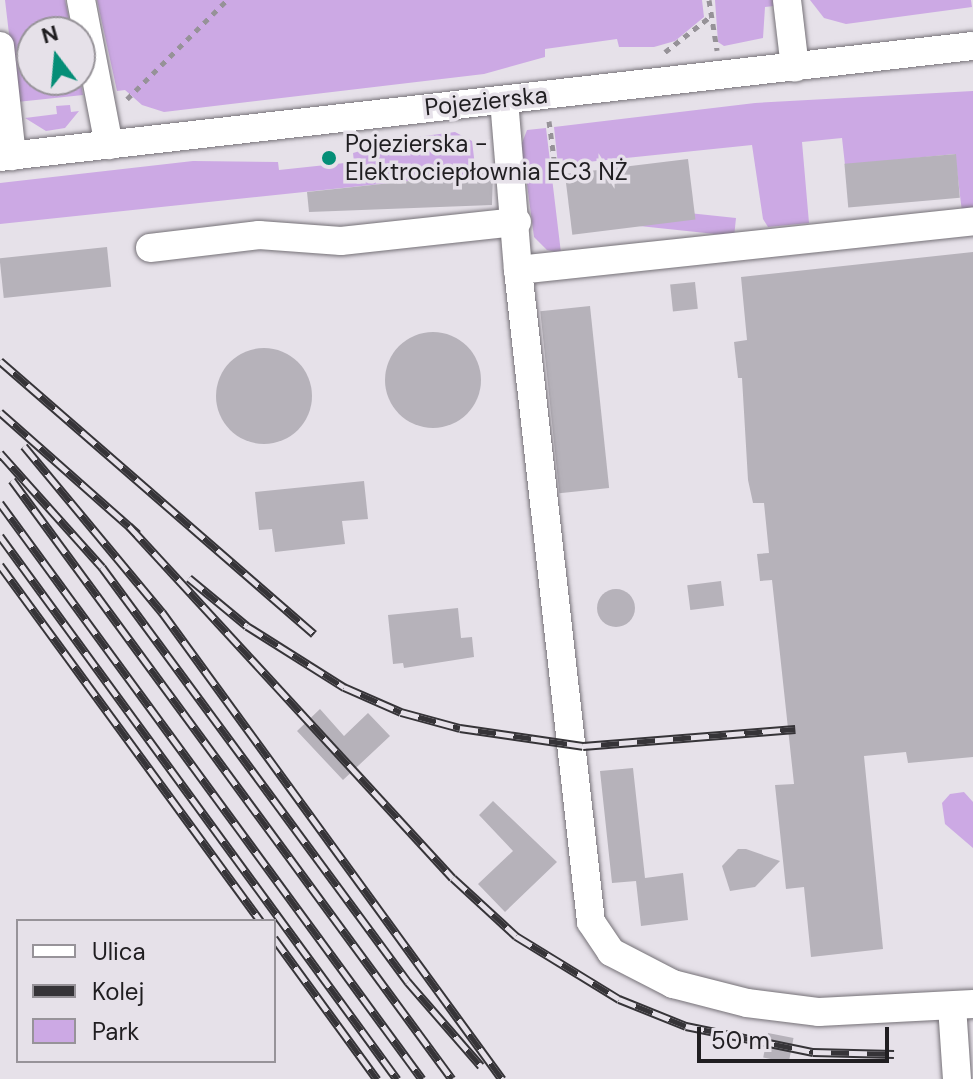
<!DOCTYPE html>
<meta charset="utf-8">
<style>
body{margin:0}
#map{position:relative;width:973px;height:1079px;overflow:hidden;background:#e6e1e9;font-family:"DM Sans",sans-serif}
div>[style]{position:absolute}
.green>*{inset:0;background:#cca9e4;transform-origin:0 0}
.building>*{inset:0;background:#b6b2ba;transform-origin:0 0}
.round{border-radius:50%}
.path>*{height:5px;margin-top:-2.5px;transform-origin:0;background:repeating-linear-gradient(90deg,#969298 0 6px,transparent 0 12px)}
.roads{filter:drop-shadow(0 0 2px #757177) drop-shadow(0 0 2px #757177)}
.minor>*{height:28px;margin:-14px;padding:0 14px;transform-origin:14px;border-radius:14px;background:#fff}
.rail>*{height:9px;margin-top:-4.5px;transform-origin:0;background:repeating-linear-gradient(90deg,#e6e1e9 0 18px,#363438 0 36px);box-sizing:border-box;border-block:2px solid #363438}
.dots>*{width:22px;height:22px;translate:-50% -50%;box-sizing:border-box;border:4px solid #e6e1e9;border-radius:50%}
span{translate:-50% -50%;white-space:nowrap;text-align:center;line-height:1.15;-webkit-text-stroke:7px #e6e1e9;paint-order:stroke}
.street-label{font-size:24px;color:#201e21}
.poi-label{font-size:24px;color:#201e21}
.left{translate:0 -50%;text-align:left}
.legend{position:absolute;left:16px;top:919px;width:260px;height:144px;box-sizing:border-box;background:#e6e1e9;border:2px solid #979399;margin:0;padding:10px 14px;list-style:none;font-size:24px;color:#201e21}
.legend li{display:flex;align-items:center;gap:16px;height:40px}
.legend b{width:40px;border:2px solid #979399}
.north{position:absolute;left:16px;top:16px;width:80px;height:80px;box-sizing:border-box;background:#e6e1e9;border:2px solid #979399;border-radius:50%;rotate:344deg;font-size:22px;font-weight:700;line-height:32px;text-align:center;color:#201e21}
.north::after{content:'';display:block;margin:auto;width:28px;height:36px;background:#058e77;clip-path:polygon(50% 0,100% 100%,50% 72%,0 100%)}
.scale{position:absolute;left:697px;top:1027px;width:192px;height:36px;box-sizing:border-box;border:4px solid #201e21;border-top:0;padding-left:10px;font-size:24px;line-height:28px;white-space:nowrap;color:#201e21;-webkit-text-stroke:6px #e6e1e9;paint-order:stroke}
</style>
<div id="map">
<div class="green">
<div style="clip-path:polygon(5px 0,65px 0,72px 32px,32px 32px,32px 80px,80px 77px,83px 95px,17px 102px)"></div>
<div style="clip-path:polygon(97px 0,702px 0,704px 17px,675px 41px,654px 47px,619px 47px,617px 39px,545px 49px,545px 57px,484px 74px,164px 112px,142px 105px,125px 90px,117px 91px)"></div>
<div style="clip-path:polygon(715px 0,773px 0,774px 6px,765px 7px,763px 38px,724px 46px,718px 42px)"></div>
<div style="clip-path:polygon(810px 0,971px 0,972px 7px,846px 24px,824px 18px)"></div>
<div style="clip-path:polygon(973px 91px,973px 211px,962px 212px,955px 154px,845px 165px,842px 138px,802px 142px,809px 223px,768px 227px,763px 219px,752px 145px,558px 165px,554px 127px,755px 103px)"></div>
<div style="clip-path:polygon(70px 105px,71px 112px,79px 111px,65px 128px,46px 131px,25px 118px,57px 114px,56px 106px)"></div>
<div style="clip-path:polygon(546px 128px,561px 253px,547px 250px,534px 237px,525px 169px,520px 169px,520px 148px,527px 130px)"></div>
<div style="clip-path:polygon(455px 132px,472px 141px,476px 174px,0 224px,0 183px,193px 161px,278px 162px,279px 170px,354px 162px,353px 153px,401px 139px)"></div>
<div style="left:736px;top:218px;width:18px;height:100px;rotate:96deg"></div>
<div style="clip-path:polygon(964px 792px,973px 802px,973px 848px,945px 824px,942px 803px,950px 794px)"></div>
</div>
<div class="building">
<div style="left:956px;top:154px;width:44px;height:112px;rotate:85deg"></div>
<div style="left:688px;top:159px;width:61px;height:124px;rotate:83deg"></div>
<div style="clip-path:polygon(493px 172px,492px 205px,309px 212px,307px 192px)"></div>
<div style="left:107px;top:247px;width:40px;height:108px;rotate:84deg"></div>
<div style="clip-path:polygon(973px 252px,973px 757px,908px 763px,906px 752px,864px 756px,883px 949px,811px 957px,804px 887px,786px 889px,775px 785px,794px 784px,772px 580px,760px 581px,757px 554px,769px 553px,764px 503px,753px 503px,748px 480px,742px 378px,738px 378px,734px 342px,747px 340px,741px 277px)"></div>
<div style="left:695px;top:282px;width:27px;height:25px;rotate:84deg"></div>
<div style="left:590px;top:306px;width:183px;height:50px;rotate:84deg"></div>
<div class="round" style="left:385px;top:332px;width:96px;height:96px"></div>
<div class="round" style="left:216px;top:348px;width:96px;height:96px"></div>
<div style="clip-path:polygon(364px 481px,368px 519px,342px 521px,345px 544px,275px 552px,272px 529px,259px 530px,255px 492px)"></div>
<div style="left:721px;top:581px;width:25px;height:34px;rotate:83deg"></div>
<div class="round" style="left:597px;top:589px;width:38px;height:38px"></div>
<div style="clip-path:polygon(458px 608px,461px 638px,472px 637px,474px 657px,404px 668px,403px 663px,393px 664px,388px 615px)"></div>
<div style="clip-path:polygon(320px 709px,344px 736px,368px 713px,390px 736px,343px 780px,297px 731px)"></div>
<div style="clip-path:polygon(633px 768px,645px 878px,683px 873px,688px 920px,641px 926px,636px 881px,612px 883px,600px 771px)"></div>
<div style="clip-path:polygon(493px 801px,557px 862px,505px 912px,478px 884px,513px 851px,479px 815px)"></div>
<div style="clip-path:polygon(738px 849px,746px 849px,780px 861px,755px 887px,730px 891px,722px 866px)"></div>
<div style="left:768px;top:1033px;width:26px;height:25px;rotate:11deg"></div>
</div>
<div class="path">
<div style="left:709px;top:0;width:51px;rotate:80.9deg"></div>
<div style="left:665px;top:52px;width:58px;rotate:-38deg"></div>
<div style="left:127px;top:99px;width:141px;rotate:-44.7deg"></div>
<div style="left:549px;top:121px;width:45px;rotate:82.4deg"></div>
</div>
<div class="roads">
<div class="minor">
<div style="left:81px;top:0;width:148px;rotate:79.1deg"></div>
<div style="left:787px;top:0;width:68px;rotate:83.3deg"></div>
<div style="left:0;top:46px;width:111px;rotate:83.8deg"></div>
<div style="left:504px;top:100px;width:171px;rotate:85.3deg"></div>
<div style="left:518px;top:270px;width:458px;rotate:-6.1deg"></div>
<div style="left:0;top:157px;width:979px;rotate:-6.51deg"></div>
<div style="left:150px;top:248px;width:110px;rotate:-6.8deg"></div>
<div style="left:259px;top:235px;width:82px;rotate:4.2deg"></div>
<div style="left:341px;top:241px;width:177px;rotate:-6.2deg"></div>
<div style="left:518px;top:270px;width:656px;rotate:83.61deg"></div>
<div style="left:591px;top:922px;width:36px;rotate:56deg"></div>
<div style="left:611px;top:952px;width:70px;rotate:27.3deg"></div>
<div style="left:673px;top:984px;width:76px;rotate:14.4deg"></div>
<div style="left:747px;top:1003px;width:73px;rotate:7.1deg"></div>
<div style="left:819px;top:1012px;width:154px;rotate:-3deg"></div>
<div style="left:952px;top:1006px;width:73px;rotate:86.1deg"></div>
</div>
</div>
<div class="rail">
<div style="left:0;top:361px;width:416px;rotate:41deg"></div>
<div style="left:0;top:412px;width:184px;rotate:41.5deg"></div>
<div style="left:24px;top:446px;width:216px;rotate:50.3deg"></div>
<div style="left:162px;top:612px;width:578px;rotate:53.94deg"></div>
<div style="left:0;top:453px;width:153px;rotate:48.2deg"></div>
<div style="left:102px;top:567px;width:516px;rotate:53.6deg"></div>
<div style="left:408px;top:982px;width:111px;rotate:49deg"></div>
<div style="left:12px;top:480px;width:743px;rotate:53.7deg"></div>
<div style="left:0;top:503px;width:714px;rotate:53.77deg"></div>
<div style="left:129px;top:526px;width:478px;rotate:47.4deg"></div>
<div style="left:453px;top:878px;width:86px;rotate:42.6deg"></div>
<div style="left:516px;top:936px;width:121px;rotate:31.5deg"></div>
<div style="left:619px;top:999px;width:72px;rotate:21.9deg"></div>
<div style="left:686px;top:1026px;width:130px;rotate:11.6deg"></div>
<div style="left:813px;top:1052px;width:81px;rotate:1.4deg"></div>
<div style="left:0;top:536px;width:673px;rotate:53.83deg"></div>
<div style="left:0;top:565px;width:441px;rotate:53.8deg"></div>
<div style="left:189px;top:578px;width:75px;rotate:39.6deg"></div>
<div style="left:247px;top:626px;width:115px;rotate:32.2deg"></div>
<div style="left:344px;top:687px;width:62px;rotate:23.7deg"></div>
<div style="left:401px;top:712px;width:61px;rotate:15.2deg"></div>
<div style="left:460px;top:728px;width:124px;rotate:8.3deg"></div>
<div style="left:583px;top:746px;width:213px;rotate:-4.6deg"></div>
<div style="left:274px;top:938px;width:175px;rotate:53.9deg"></div>
</div>
<div class="dots">
<div style="left:329px;top:158px;background:#058e77"></div>
</div>
<div class="street-label">
<span style="left:486px;top:101px;rotate:-6deg">Pojezierska</span>
</div>
<div class="poi-label">
<span class="left" style="left:345px;top:158px">Pojezierska -<br>Elektrociepłownia EC3 NŻ</span>
</div>
<ul class="legend">
<li><b style="height:10px;background:#fff"></b>Ulica</li>
<li><b style="height:10px;background:#363438"></b>Kolej</li>
<li><b style="height:22px;background:#cca9e4"></b>Park</li>
</ul>
<div class="north">N</div>
<div class="scale">50 m</div>
</div>
